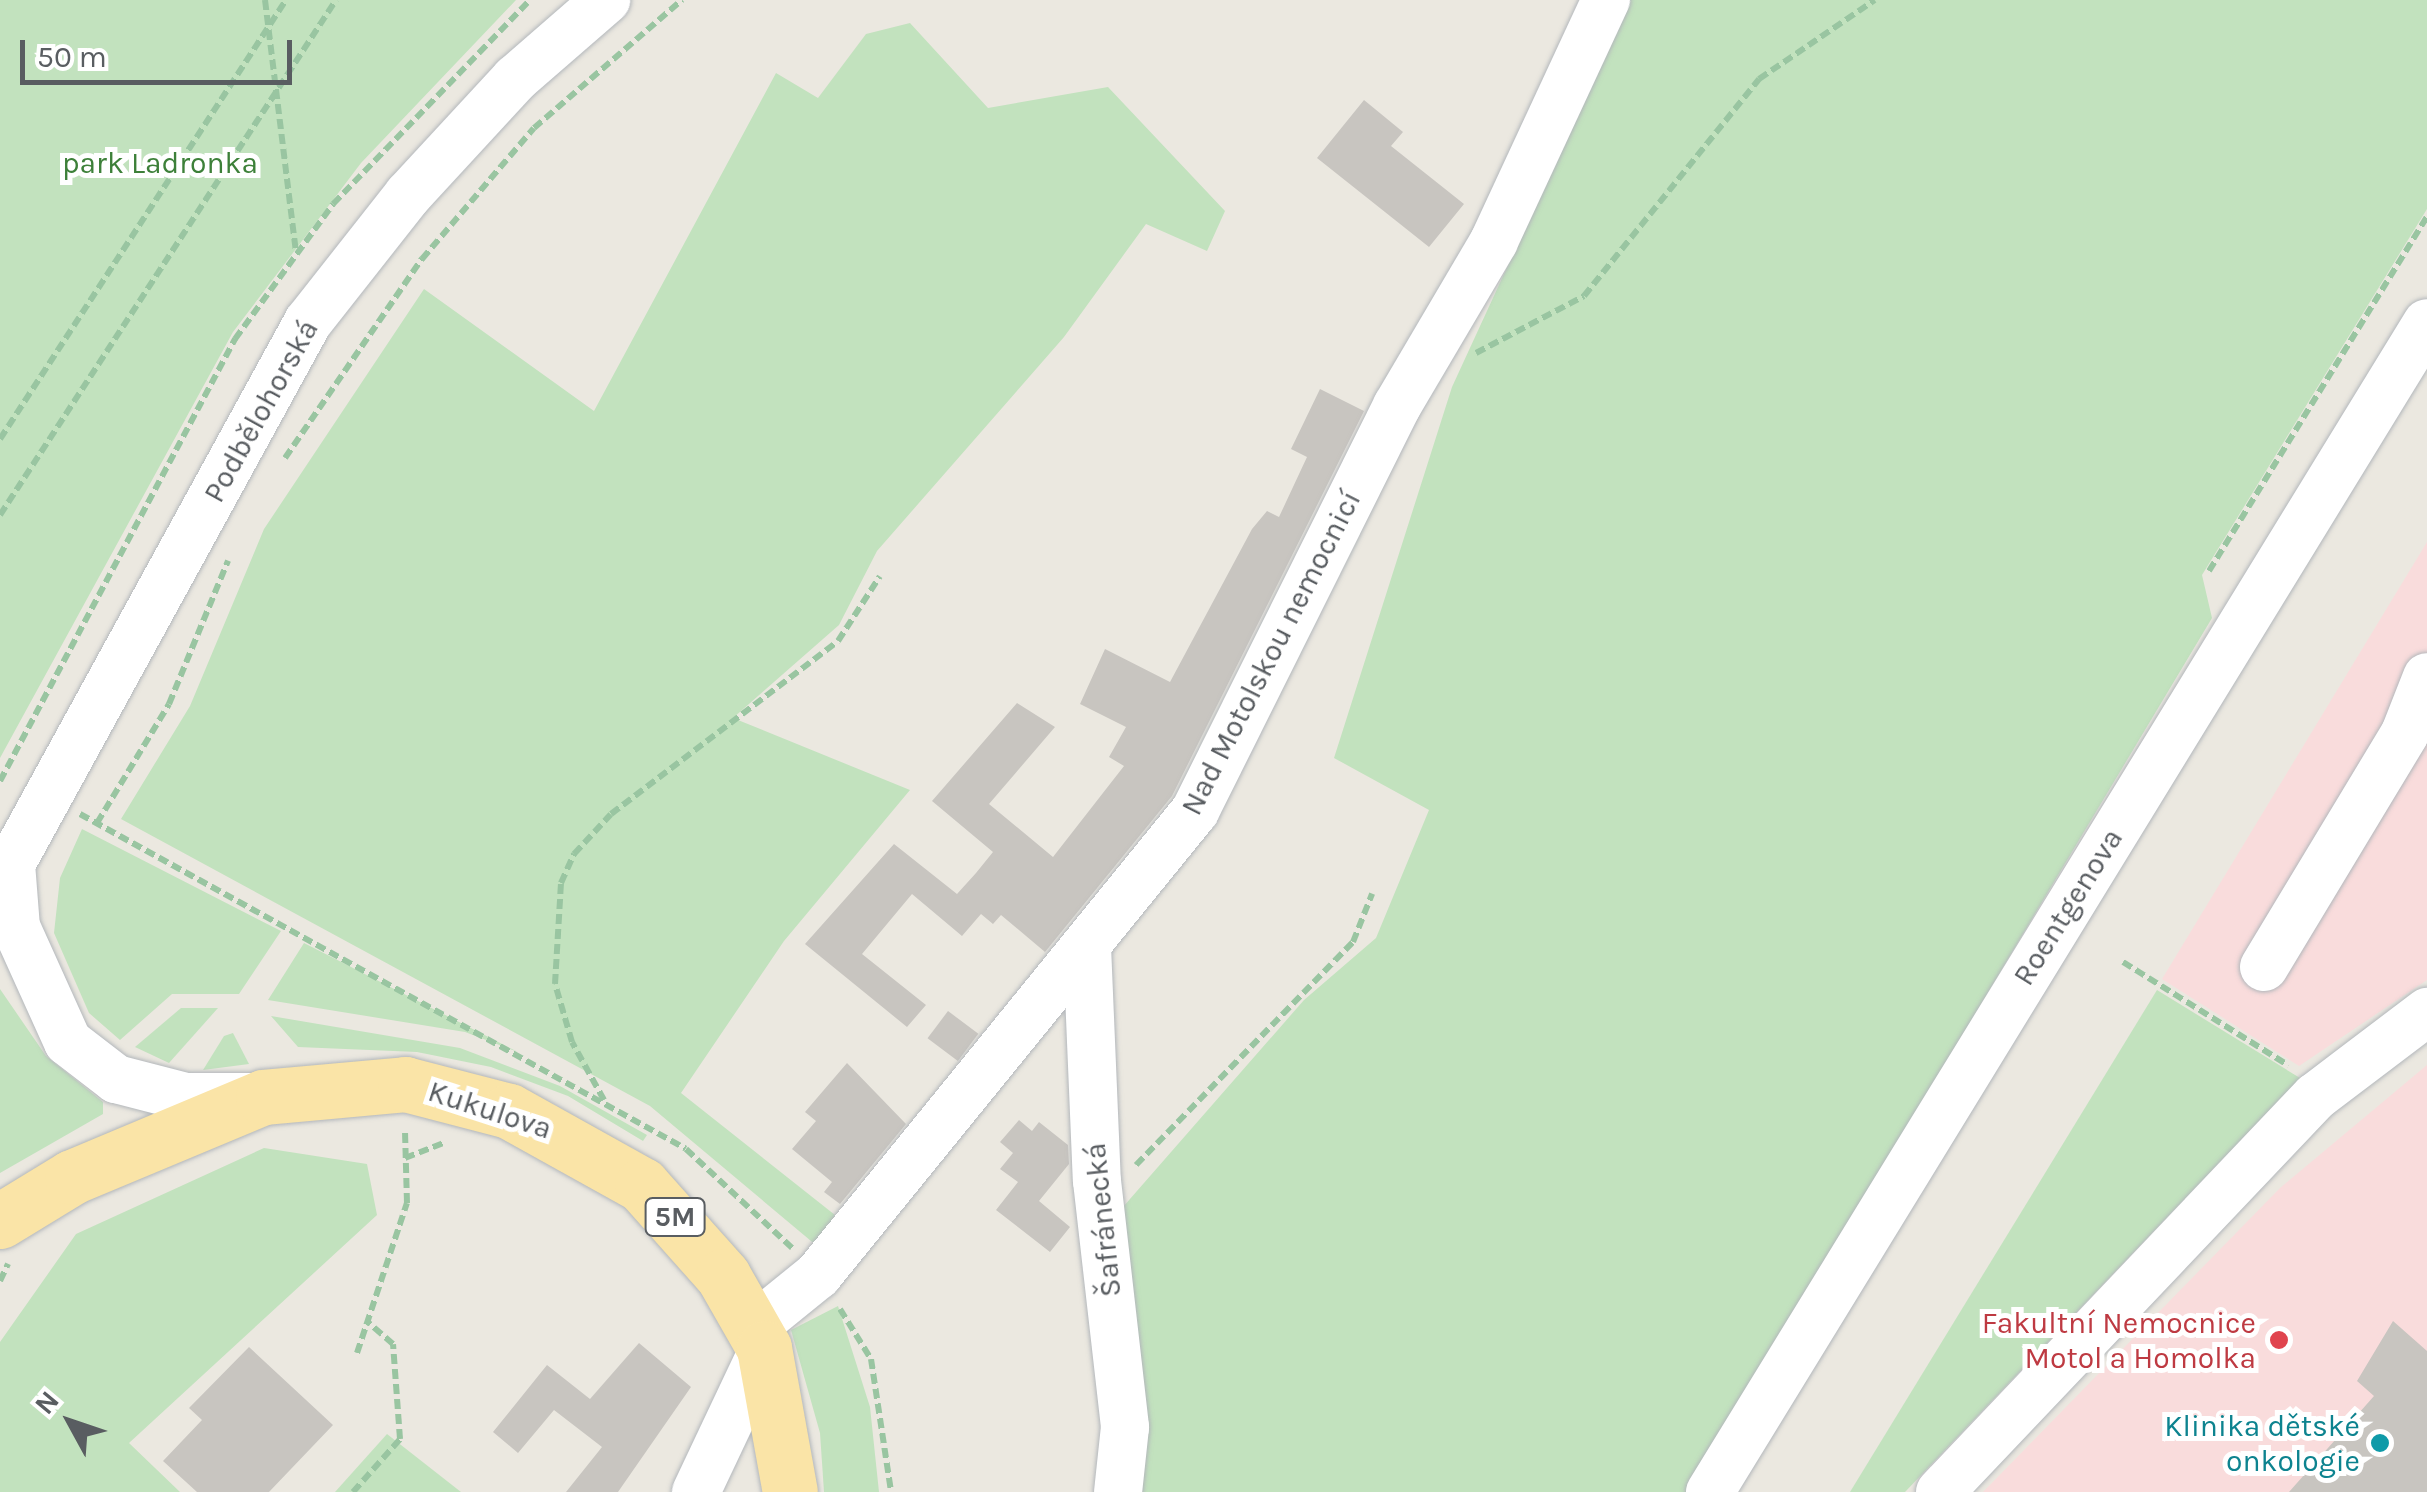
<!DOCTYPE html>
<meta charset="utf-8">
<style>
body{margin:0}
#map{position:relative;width:2427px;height:1492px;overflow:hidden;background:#ebe8e0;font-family:Karla,sans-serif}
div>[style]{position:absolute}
.medical>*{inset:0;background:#f9dcdc}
.green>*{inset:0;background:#c2e2be}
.building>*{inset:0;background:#c8c5c0;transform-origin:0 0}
.path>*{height:6px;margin-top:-3px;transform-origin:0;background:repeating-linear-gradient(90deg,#99c5a1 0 10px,transparent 0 15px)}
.roads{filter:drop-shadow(0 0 2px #b3b7bb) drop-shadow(0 0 2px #b3b7bb)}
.minor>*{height:48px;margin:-24px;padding:0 24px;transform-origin:24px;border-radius:24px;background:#fff}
.major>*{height:55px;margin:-27.5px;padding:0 27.5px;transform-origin:27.5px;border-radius:27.5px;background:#fae4a7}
.dots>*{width:28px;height:28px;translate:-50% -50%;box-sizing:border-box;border:5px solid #fff;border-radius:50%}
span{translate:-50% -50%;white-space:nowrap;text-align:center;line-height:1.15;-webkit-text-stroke:10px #fff;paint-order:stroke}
.shield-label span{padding:2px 8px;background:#fff;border:2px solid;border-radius:8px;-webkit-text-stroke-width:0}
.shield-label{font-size:28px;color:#595d61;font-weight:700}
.park-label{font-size:30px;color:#3d8039}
.street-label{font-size:30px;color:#595d61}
.health-label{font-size:30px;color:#be3a42}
.right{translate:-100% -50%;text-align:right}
.culture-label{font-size:30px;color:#0d838f}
.north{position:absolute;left:20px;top:1372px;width:100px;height:100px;-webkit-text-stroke:8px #fff;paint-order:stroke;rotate:310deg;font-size:28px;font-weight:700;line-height:40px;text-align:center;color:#595d61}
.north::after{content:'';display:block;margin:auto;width:35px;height:45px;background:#595d61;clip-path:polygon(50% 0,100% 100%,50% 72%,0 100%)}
.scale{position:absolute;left:20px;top:40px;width:272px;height:45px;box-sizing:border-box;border:5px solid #595d61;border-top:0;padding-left:12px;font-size:30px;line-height:35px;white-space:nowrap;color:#595d61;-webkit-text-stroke:8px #fff;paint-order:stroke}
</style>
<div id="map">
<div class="medical">
<div style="clip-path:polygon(2427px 542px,2427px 980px,2299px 1066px,2162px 979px)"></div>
<div style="clip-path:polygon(2427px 1065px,2427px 1492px,1983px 1492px,2280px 1188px)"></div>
</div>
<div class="green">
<div style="clip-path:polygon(0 0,516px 0,361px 163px,233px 332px,0 758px)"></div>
<div style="clip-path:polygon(1630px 0,2427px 0,2427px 209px,2202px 575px,2212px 618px,1689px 1492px,1130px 1492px,1109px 1223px,1304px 1000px,1376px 938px,1429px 810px,1334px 758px,1452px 387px)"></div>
<div style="clip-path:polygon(910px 23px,988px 108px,1108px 87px,1225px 211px,1207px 251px,1146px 224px,1064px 337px,877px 551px,839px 625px,733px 718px,910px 790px,784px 941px,681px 1093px,835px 1215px,817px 1246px,650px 1106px,121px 819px,190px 706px,264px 529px,424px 289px,594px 411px,776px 73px,818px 98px,866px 34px)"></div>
<div style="clip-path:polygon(82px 829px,281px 931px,239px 994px,172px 994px,120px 1040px,89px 1013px,54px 933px,60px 878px)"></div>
<div style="clip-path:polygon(304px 943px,518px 1052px,465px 1032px,268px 1000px)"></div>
<div style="clip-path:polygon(0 989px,46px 1056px,103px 1102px,103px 1114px,0 1173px)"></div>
<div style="clip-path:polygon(2157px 990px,2300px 1078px,1905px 1492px,1850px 1492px)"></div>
<div style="clip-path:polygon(181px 1008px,218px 1008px,169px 1063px,135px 1047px)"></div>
<div style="clip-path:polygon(271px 1016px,460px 1048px,560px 1086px,647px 1135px,643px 1141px,568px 1096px,491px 1067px,417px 1052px,298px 1047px)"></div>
<div style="clip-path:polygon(233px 1033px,249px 1064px,203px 1070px,224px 1036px)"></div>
<div style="clip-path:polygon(264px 1148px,367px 1164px,377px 1215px,129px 1443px,180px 1492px,0 1492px,0 1342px,76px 1234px)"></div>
<div style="clip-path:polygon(838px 1306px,870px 1407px,879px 1492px,824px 1492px,820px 1433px,791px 1330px)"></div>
<div style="clip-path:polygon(387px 1434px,461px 1492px,335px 1492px)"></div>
</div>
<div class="building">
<div style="clip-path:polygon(1364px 100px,1403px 132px,1391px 146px,1464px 204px,1429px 247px,1317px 158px)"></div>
<div style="clip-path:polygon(1320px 389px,1364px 411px,1172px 796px,1045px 952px,1001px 915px,993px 924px,981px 914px,962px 936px,912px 894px,862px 954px,926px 1005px,907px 1027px,805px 944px,894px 844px,957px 894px,976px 873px,993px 852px,932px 801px,1017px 703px,1055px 727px,989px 804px,1053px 857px,1124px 766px,1109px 757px,1126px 727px,1080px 704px,1105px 649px,1170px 682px,1252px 529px,1267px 511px,1279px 517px,1307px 457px,1291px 449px)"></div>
<div style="left:948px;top:1011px;width:38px;height:34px;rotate:37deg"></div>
<div style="clip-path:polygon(847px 1063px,906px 1124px,840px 1204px,824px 1192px,832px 1182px,792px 1149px,816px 1121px,805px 1112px)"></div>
<div style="clip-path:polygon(1019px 1120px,1032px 1131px,1039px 1122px,1068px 1145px,1069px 1164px,1039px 1201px,1070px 1227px,1050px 1252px,996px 1210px,1018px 1182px,1000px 1169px,1013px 1153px,1000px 1142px)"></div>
<div style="clip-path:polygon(2393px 1321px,2427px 1351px,2427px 1492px,2289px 1492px,2374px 1396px,2357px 1381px)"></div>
<div style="clip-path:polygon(639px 1343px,691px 1387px,618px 1492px,566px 1492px,602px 1447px,554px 1410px,518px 1453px,493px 1432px,547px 1365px,590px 1399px)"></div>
<div style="clip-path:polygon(249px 1347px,333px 1425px,269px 1492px,197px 1492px,163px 1461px,202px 1420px,189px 1408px)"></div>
</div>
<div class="path">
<div style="left:265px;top:0;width:254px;rotate:83deg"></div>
<div style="left:1476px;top:353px;width:122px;rotate:-27.8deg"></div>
<div style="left:1584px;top:296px;width:279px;rotate:-51.1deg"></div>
<div style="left:1759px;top:79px;width:140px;rotate:-34.3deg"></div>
<div style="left:0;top:439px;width:524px;rotate:-56.92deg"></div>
<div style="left:285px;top:458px;width:242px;rotate:-55.5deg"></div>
<div style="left:422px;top:259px;width:172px;rotate:-49.5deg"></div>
<div style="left:534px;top:128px;width:196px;rotate:-40.9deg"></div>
<div style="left:0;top:515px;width:615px;rotate:-56.88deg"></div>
<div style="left:2209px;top:571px;width:417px;rotate:-58.4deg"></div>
<div style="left:0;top:781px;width:501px;rotate:-62deg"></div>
<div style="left:235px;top:339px;width:167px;rotate:-54deg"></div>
<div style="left:333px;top:204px;width:284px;rotate:-46deg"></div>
<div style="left:80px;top:814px;width:692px;rotate:28.93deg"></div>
<div style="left:686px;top:1149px;width:145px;rotate:43deg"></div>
<div style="left:97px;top:823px;width:139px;rotate:-58.8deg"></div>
<div style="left:169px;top:704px;width:155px;rotate:-67.6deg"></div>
<div style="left:2123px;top:962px;width:195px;rotate:32deg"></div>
<div style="left:604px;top:1100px;width:66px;rotate:-118.9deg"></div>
<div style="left:572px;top:1042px;width:60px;rotate:-106.3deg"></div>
<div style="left:555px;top:984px;width:101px;rotate:-86.6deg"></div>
<div style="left:561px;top:883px;width:32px;rotate:-66deg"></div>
<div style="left:574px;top:854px;width:54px;rotate:-47.2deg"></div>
<div style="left:611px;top:814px;width:285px;rotate:-37.3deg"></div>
<div style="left:838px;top:641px;width:77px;rotate:-57.1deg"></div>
<div style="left:405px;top:1158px;width:44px;rotate:-21.3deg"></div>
<div style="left:1136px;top:1165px;width:311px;rotate:-45.8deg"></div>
<div style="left:1353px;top:942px;width:52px;rotate:-68.4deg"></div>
<div style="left:0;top:1281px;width:19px;rotate:-65deg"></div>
<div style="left:840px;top:1309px;width:59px;rotate:58.2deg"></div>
<div style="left:871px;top:1359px;width:134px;rotate:81.4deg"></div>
<div style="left:357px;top:1353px;width:158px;rotate:-71.6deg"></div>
<div style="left:407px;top:1203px;width:72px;rotate:-91.6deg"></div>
<div style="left:353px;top:1492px;width:71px;rotate:-48.4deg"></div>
<div style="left:400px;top:1439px;width:95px;rotate:-94.2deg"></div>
<div style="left:393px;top:1344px;width:35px;rotate:-139deg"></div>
</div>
<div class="roads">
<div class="minor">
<div style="left:11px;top:864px;width:63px;rotate:85.5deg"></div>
<div style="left:16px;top:927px;width:126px;rotate:65.7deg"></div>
<div style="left:68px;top:1042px;width:61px;rotate:37.6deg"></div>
<div style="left:116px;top:1079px;width:72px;rotate:14.4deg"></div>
<div style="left:186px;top:1097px;width:69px"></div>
<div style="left:0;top:884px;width:641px;rotate:-61.28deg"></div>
<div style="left:308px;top:322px;width:162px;rotate:-51.8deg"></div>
<div style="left:408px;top:195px;width:158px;rotate:-47.3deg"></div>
<div style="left:515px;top:79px;width:121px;rotate:-41deg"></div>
<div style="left:1087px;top:946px;width:235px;rotate:87.6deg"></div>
<div style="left:1097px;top:1181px;width:248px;rotate:83.5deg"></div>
<div style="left:1125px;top:1427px;width:65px;rotate:96.1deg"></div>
<div style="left:2264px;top:967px;width:273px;rotate:-58.9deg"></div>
<div style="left:2405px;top:733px;width:60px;rotate:-68.6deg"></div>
<div style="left:755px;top:1326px;width:81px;rotate:-39deg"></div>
<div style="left:818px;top:1275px;width:598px;rotate:-50.91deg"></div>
<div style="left:1195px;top:811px;width:453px;rotate:-63.5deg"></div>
<div style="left:1397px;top:406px;width:191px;rotate:-59.5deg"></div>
<div style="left:1494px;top:241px;width:266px;rotate:-65.1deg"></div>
<div style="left:696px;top:1492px;width:159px;rotate:-64.7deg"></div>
<div style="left:1710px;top:1492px;width:1371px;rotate:-58.48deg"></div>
<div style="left:1940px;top:1492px;width:545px;rotate:-46.49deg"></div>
<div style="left:2315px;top:1097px;width:141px;rotate:-37.2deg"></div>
</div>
<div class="major">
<div style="left:0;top:1221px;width:84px;rotate:-31.4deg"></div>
<div style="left:72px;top:1177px;width:207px;rotate:-22.7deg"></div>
<div style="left:263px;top:1097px;width:143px;rotate:-5.2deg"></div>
<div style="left:405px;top:1084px;width:107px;rotate:14.6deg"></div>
<div style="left:509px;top:1111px;width:152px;rotate:29.1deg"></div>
<div style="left:642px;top:1185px;width:122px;rotate:48.3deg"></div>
<div style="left:723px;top:1276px;width:83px;rotate:60.3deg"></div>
<div style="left:764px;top:1348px;width:146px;rotate:79.8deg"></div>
</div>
</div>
<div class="dots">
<div style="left:2279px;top:1340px;background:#e0444e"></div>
<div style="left:2380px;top:1443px;background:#0f9aa8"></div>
</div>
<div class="shield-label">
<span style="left:675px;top:1217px">5M</span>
</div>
<div class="park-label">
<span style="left:160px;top:163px">park Ladronka</span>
</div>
<div class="street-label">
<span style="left:261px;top:411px;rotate:-61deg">Podbělohorská</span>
<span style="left:1271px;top:653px;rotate:-63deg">Nad Motolskou nemocnicí</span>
<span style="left:2068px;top:907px;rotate:-58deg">Roentgenova</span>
<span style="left:490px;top:1110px;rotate:18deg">Kukulova</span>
<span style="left:1103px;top:1220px;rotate:-96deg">Šafránecká</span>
</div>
<div class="health-label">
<span class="right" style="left:2256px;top:1340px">Fakultní Nemocnice<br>Motol a Homolka</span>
</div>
<div class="culture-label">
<span class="right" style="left:2360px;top:1443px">Klinika dětské<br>onkologie</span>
</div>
<div class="north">N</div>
<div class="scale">50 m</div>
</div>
